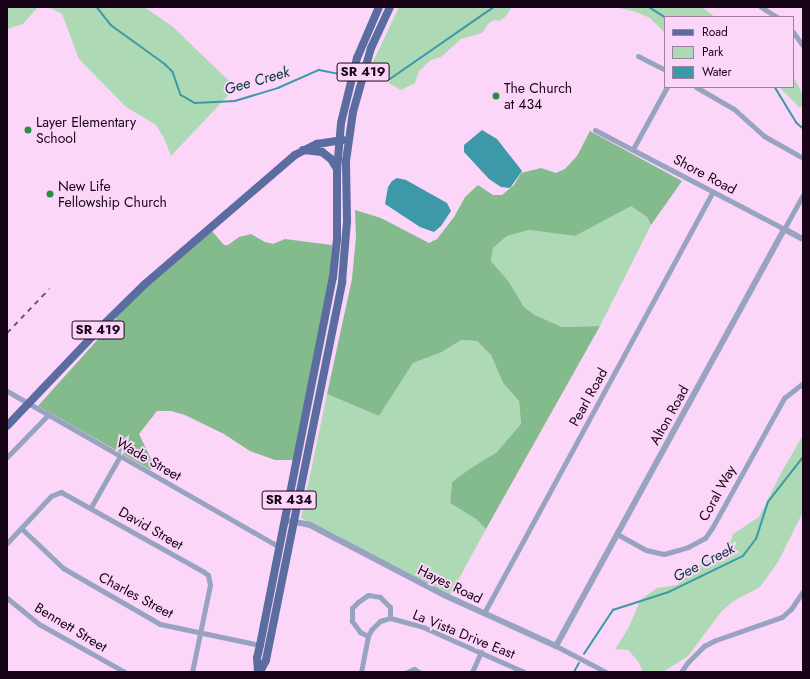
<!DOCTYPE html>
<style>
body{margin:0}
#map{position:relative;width:810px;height:679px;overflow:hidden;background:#fbd6f8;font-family:Jost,sans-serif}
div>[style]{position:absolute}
.green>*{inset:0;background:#addab4}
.forest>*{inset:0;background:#84bb8d}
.water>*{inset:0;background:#3d99a7}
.stream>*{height:1.5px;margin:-0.75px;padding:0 0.75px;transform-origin:0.75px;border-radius:0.75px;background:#3d99a7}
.minor>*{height:5px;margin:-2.5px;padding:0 2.5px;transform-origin:2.5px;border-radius:2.5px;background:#98a3c1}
.tertiary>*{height:6px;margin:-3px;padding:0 3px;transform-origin:3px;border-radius:3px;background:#98a3c1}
.primary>*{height:8px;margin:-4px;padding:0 4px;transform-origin:4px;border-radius:4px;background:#5a6ca0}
.rail>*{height:1.5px;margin-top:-0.75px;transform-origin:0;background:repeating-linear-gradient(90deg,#6b516a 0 5px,transparent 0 10px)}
.dots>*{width:11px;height:11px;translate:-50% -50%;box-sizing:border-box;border:2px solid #fbd6f8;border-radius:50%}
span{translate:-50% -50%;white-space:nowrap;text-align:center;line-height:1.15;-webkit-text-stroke:4px #fbd6f8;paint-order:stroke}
.shield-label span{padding:1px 3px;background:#fbd6f8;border:1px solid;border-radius:3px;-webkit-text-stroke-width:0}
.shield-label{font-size:13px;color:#180417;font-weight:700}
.poi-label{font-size:14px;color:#180417}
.left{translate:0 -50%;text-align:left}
.street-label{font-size:14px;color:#180417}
.water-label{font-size:15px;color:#09363c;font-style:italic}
.frame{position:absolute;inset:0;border:8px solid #180417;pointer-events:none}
.legend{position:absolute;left:664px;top:16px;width:130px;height:72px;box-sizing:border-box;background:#fbd6f8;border:1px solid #a0829e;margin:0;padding:5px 7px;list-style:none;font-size:12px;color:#180417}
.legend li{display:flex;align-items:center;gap:8px;height:20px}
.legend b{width:20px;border:1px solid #a0829e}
</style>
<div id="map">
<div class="green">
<div style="clip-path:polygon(7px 7px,38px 7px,23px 24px,7px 29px)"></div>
<div style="clip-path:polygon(49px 7px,144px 7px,172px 26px,227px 79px,237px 86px,171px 156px,164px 138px,156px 125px,126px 107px,79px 59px,62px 14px)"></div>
<div style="clip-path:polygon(399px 7px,512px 7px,506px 16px,500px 21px,494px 20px,488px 24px,482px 33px,461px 39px,441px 57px,431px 60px,419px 71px,415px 83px,401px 90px,385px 81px,376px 67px,372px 64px)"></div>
<div style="clip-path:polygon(616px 7px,702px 7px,715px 17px,665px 17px,665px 33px,650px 18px,636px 12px)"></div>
<div style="clip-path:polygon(793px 76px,803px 95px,803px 104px,800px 108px,779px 87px,793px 87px)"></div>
<div style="clip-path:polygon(631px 205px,647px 217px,651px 225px,600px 326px,562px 327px,535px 315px,524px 307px,509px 282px,491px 261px,493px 248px,507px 236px,529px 230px,575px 236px)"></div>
<div style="clip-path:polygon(461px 340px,477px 341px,491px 355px,503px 383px,519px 401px,521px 425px,497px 452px,468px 470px,452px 482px,450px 503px,476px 519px,486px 529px,450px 595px,301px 518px,327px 394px,379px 416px,413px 363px,442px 352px)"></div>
<div style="clip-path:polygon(803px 435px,803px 512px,778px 562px,760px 587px,732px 602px,721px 612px,688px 656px,663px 672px,643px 672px,638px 661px,628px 650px,615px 649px,628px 629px,641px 599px,657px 588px,677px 585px,695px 568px,707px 560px,724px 561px,733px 534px,759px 517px,781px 473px)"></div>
</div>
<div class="forest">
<div style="clip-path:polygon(590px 131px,682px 181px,651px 225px,647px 217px,631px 206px,575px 236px,529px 230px,507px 236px,493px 248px,491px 261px,509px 282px,524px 307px,535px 315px,562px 327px,600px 326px,486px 529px,476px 519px,450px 503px,452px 482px,468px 470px,497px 452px,521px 424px,519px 401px,503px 383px,491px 355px,477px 341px,461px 340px,442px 352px,413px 363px,379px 416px,327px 394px,352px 279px,356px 237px,355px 210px,381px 218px,429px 243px,437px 239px,454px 217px,465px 197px,478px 185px,493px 195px,502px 195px,514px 185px,521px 173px,541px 168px,556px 173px,565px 169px,577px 156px)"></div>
<div style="clip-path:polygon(212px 231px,224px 245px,228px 245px,239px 237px,251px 234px,265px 242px,273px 244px,285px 239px,332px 245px,331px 270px,294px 460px,275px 460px,250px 451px,224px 434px,185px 415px,171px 411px,157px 411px,139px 434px,153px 463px,151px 470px,38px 406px,117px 318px,115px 317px,147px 286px)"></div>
</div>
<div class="water">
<div style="clip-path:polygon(482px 130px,497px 139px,522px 171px,510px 188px,501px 187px,489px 179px,464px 152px,464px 145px)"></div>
<div style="clip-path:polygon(397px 178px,406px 180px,447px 203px,451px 211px,441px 226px,434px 232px,420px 227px,385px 204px,388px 187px,392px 181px)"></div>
</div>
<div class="stream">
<div style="left:97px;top:7px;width:23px;rotate:52deg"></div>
<div style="left:111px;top:25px;width:67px;rotate:35.8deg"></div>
<div style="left:165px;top:64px;width:11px;rotate:45deg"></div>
<div style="left:173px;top:72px;width:24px;rotate:71deg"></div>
<div style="left:181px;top:95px;width:16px;rotate:30deg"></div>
<div style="left:195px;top:103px;width:40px;rotate:-2.9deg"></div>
<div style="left:235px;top:101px;width:45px;rotate:-16.8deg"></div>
<div style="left:278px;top:88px;width:45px;rotate:-23.7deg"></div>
<div style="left:319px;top:70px;width:25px;rotate:11deg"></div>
<div style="left:649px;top:7px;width:19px;rotate:32deg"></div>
<div style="left:369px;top:80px;width:21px;rotate:-3deg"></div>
<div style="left:390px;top:79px;width:126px;rotate:-34.7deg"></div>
<div style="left:775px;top:87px;width:42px;rotate:58.6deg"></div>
<div style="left:797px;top:123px;width:8px;rotate:40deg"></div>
<div style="left:584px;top:654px;width:53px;rotate:-56.6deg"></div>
<div style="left:613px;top:610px;width:59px;rotate:-17.8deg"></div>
<div style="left:669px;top:592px;width:82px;rotate:-25.9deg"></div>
<div style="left:743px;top:556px;width:21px;rotate:-53deg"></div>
<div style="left:756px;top:539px;width:39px;rotate:-72deg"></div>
<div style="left:768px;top:502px;width:57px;rotate:-52.1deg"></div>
<div style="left:574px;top:672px;width:10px;rotate:-61deg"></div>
</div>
<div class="minor">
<div style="left:761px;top:7px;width:19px;rotate:32deg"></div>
<div style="left:793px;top:32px;width:17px;rotate:54deg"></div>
<div style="left:638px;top:56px;width:30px;rotate:27deg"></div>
<div style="left:696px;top:87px;width:44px;rotate:30.1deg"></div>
<div style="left:734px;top:109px;width:40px;rotate:42deg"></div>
<div style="left:764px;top:136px;width:45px;rotate:29.4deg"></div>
<div style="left:595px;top:130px;width:213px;rotate:27.6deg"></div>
<div style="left:784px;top:229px;width:39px;rotate:-61deg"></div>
<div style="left:633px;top:149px;width:71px;rotate:-61.3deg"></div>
<div style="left:7px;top:391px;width:314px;rotate:29.8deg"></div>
<div style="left:7px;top:457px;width:59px;rotate:-45.7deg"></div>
<div style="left:91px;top:507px;width:59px;rotate:-60.4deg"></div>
<div style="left:21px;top:528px;width:58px;rotate:43.6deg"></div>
<div style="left:63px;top:568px;width:112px;rotate:30deg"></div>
<div style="left:160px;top:624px;width:102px;rotate:11.9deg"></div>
<div style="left:617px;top:534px;width:33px;rotate:29deg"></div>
<div style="left:646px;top:550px;width:18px;rotate:13deg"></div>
<div style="left:664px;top:554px;width:25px;rotate:-16deg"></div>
<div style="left:688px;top:547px;width:19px;rotate:-28deg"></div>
<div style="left:705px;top:538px;width:12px;rotate:-55deg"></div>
<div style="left:712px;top:528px;width:149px;rotate:-61deg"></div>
<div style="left:784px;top:398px;width:24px;rotate:-38deg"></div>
<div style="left:7px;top:543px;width:64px;rotate:-46.9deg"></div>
<div style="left:51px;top:496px;width:11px;rotate:-22deg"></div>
<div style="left:61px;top:492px;width:164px;rotate:29.2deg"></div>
<div style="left:204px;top:572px;width:5px;rotate:37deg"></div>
<div style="left:208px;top:575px;width:10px;rotate:79deg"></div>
<div style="left:210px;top:585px;width:89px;rotate:101.7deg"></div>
<div style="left:7px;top:598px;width:41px;rotate:39.1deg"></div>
<div style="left:39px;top:624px;width:98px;rotate:29.2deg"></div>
<div style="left:484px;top:613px;width:479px;rotate:-61.5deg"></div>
<div style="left:368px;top:636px;width:9px;rotate:-153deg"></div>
<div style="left:360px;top:632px;width:14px;rotate:-126deg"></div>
<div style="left:352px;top:621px;width:13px;rotate:-90deg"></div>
<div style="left:352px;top:608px;width:8px;rotate:-45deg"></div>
<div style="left:358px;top:602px;width:12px;rotate:-35deg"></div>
<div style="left:368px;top:595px;width:12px;rotate:9deg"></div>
<div style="left:380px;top:597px;width:14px;rotate:45deg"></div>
<div style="left:390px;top:607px;width:11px;rotate:90deg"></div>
<div style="left:556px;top:646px;width:56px;rotate:27.5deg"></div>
<div style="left:361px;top:672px;width:37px;rotate:-79deg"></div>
<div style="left:368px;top:636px;width:7px;rotate:-63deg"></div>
<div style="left:371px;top:630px;width:13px;rotate:-45deg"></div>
<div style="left:380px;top:621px;width:10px;rotate:-17deg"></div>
<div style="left:390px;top:618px;width:34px;rotate:15deg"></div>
<div style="left:423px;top:627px;width:111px;rotate:24deg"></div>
<div style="left:407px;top:672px;width:8px;rotate:-23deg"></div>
<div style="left:414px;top:669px;width:6px;rotate:31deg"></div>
<div style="left:472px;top:672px;width:22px;rotate:-66deg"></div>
<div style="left:681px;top:672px;width:12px;rotate:-55deg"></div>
<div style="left:688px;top:662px;width:23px;rotate:-45deg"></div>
<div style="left:704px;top:646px;width:13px;rotate:-27deg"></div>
<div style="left:716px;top:640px;width:70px;rotate:-19.2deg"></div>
<div style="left:782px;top:617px;width:12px;rotate:-42deg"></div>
<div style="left:791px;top:609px;width:22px;rotate:-56deg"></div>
</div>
<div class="tertiary">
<div style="left:285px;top:520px;width:25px;rotate:11deg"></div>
<div style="left:310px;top:525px;width:151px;rotate:27.6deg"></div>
<div style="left:444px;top:595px;width:123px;rotate:24.5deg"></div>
<div style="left:556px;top:646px;width:475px;rotate:-61.3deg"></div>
<div style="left:784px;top:229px;width:21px;rotate:28deg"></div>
</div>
<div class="primary">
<div style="left:303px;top:150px;width:19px;rotate:6deg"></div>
<div style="left:322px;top:152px;width:11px;rotate:38deg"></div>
<div style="left:331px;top:159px;width:12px;rotate:59deg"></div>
<div style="left:7px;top:426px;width:141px;rotate:-46.4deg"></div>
<div style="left:104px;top:324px;width:57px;rotate:-44.3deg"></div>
<div style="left:145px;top:284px;width:198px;rotate:-40.7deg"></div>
<div style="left:295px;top:155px;width:25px;rotate:-27deg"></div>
<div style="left:317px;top:144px;width:26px;rotate:-9deg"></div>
<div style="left:258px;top:672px;width:14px;rotate:-94deg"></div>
<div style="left:257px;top:658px;width:13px;rotate:-77deg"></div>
<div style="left:260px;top:645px;width:375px;rotate:-78.8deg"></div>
<div style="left:333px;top:277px;width:37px;rotate:-84deg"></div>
<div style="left:337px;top:240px;width:70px;rotate:-90deg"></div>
<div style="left:337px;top:170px;width:47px;rotate:-85.1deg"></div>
<div style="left:341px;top:123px;width:67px;rotate:-76.2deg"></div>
<div style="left:357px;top:58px;width:56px;rotate:-66.7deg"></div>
<div style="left:260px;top:672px;width:13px;rotate:-63deg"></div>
<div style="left:266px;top:660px;width:386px;rotate:-78.6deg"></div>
<div style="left:342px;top:282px;width:61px;rotate:-85.3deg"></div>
<div style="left:347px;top:221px;width:60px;rotate:-91deg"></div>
<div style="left:346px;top:161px;width:49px;rotate:-81.9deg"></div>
<div style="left:353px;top:112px;width:66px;rotate:-74.3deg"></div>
<div style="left:371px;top:48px;width:45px;rotate:-65.1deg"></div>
</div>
<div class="rail">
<div style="left:7px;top:333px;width:61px;rotate:-46.3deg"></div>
</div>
<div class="dots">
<div style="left:496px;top:96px;background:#278f45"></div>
<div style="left:28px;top:130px;background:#278f45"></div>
<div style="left:50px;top:194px;background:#278f45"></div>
</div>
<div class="shield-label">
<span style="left:363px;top:72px">SR 419</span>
<span style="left:98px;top:330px">SR 419</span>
<span style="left:289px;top:500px">SR 434</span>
</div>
<div class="poi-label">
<span class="left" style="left:504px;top:96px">The Church<br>at 434</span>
<span class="left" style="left:36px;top:130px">Layer Elementary<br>School</span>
<span class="left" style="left:58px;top:194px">New Life<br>Fellowship Church</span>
</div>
<div class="street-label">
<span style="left:705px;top:174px;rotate:28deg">Shore Road</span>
<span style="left:588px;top:397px;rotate:-61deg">Pearl Road</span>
<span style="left:669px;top:415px;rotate:-61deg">Alton Road</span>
<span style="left:149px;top:459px;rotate:30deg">Wade Street</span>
<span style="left:717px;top:493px;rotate:-61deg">Coral Way</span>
<span style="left:151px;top:528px;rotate:30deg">David Street</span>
<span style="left:450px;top:584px;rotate:26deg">Hayes Road</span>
<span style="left:136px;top:595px;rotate:28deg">Charles Street</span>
<span style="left:71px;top:627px;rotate:31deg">Bennett Street</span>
<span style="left:464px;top:634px;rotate:22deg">La Vista Drive East</span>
</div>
<div class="water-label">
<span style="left:257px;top:81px;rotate:-16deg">Gee Creek</span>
<span style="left:704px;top:563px;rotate:-27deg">Gee Creek</span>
</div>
<div class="frame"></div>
<ul class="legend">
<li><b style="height:5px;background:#5a6ca0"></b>Road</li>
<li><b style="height:11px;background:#addab4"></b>Park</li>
<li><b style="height:11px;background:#3d99a7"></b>Water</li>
</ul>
</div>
